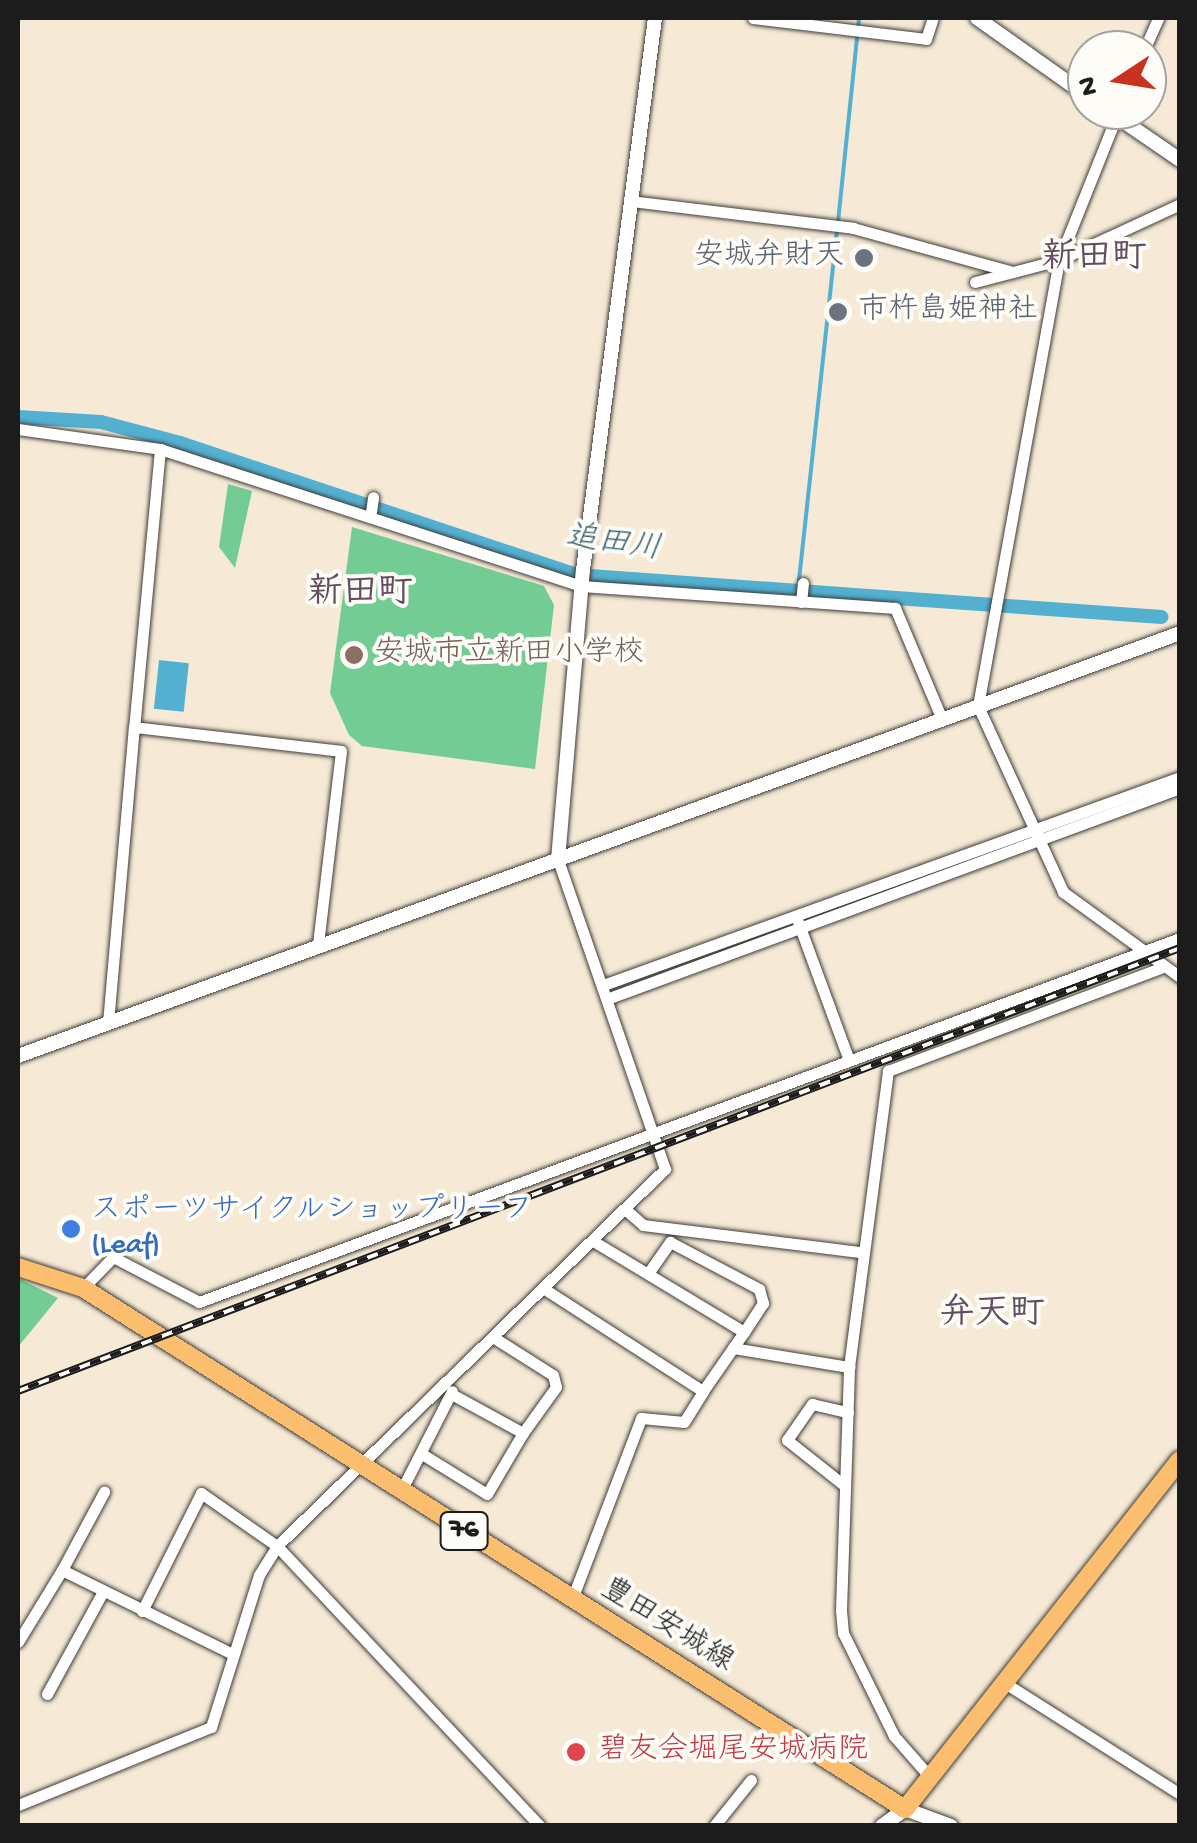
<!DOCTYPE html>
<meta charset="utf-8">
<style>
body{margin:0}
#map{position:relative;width:1197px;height:1843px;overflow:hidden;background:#f6ead6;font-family:"Gochi Hand","Klee One",sans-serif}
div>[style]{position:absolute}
.green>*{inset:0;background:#72cc93}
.water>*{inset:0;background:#53b0d1;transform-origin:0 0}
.stream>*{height:4px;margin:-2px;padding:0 2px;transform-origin:2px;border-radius:2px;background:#53b0d1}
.canal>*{height:14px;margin:-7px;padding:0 7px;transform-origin:7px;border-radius:7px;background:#53b0d1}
.roads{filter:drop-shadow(0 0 2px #3d3b38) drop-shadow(0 0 2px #3d3b38)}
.minor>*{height:11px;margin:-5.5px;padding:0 5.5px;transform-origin:5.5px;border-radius:5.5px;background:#fff}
.tertiary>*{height:14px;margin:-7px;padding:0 7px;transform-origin:7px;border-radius:7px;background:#fff}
.primary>*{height:18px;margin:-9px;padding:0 9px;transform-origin:9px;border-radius:9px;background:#fbbd6e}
.rail>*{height:8px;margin-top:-4px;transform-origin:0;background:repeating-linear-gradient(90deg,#fdfcf7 0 11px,#1c1c1c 0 22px);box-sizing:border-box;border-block:2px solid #1c1c1c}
.dots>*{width:28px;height:28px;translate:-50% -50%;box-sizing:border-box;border:5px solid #fdfcf7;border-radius:50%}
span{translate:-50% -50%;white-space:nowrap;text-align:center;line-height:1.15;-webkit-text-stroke:8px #fdfcf7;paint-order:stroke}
.shield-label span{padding:2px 8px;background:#fdfcf7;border:2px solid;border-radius:8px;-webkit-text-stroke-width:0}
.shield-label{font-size:28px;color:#1c1c1c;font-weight:700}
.worship-label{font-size:30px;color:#5b616d}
.right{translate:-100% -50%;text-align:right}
.left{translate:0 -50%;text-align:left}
.education-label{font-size:30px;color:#785e54}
.shop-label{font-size:30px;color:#366cbe}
.street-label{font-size:30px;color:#1c1c1c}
.health-label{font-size:30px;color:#be3a42}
.water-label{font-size:32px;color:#355f6d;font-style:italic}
.quarter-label{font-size:35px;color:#644c60;font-weight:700}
.frame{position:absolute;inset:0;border:20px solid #1c1c1c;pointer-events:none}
.north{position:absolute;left:1067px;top:30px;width:100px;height:100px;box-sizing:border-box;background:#fdfcf7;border:2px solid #a3a29f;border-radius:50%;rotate:258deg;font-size:28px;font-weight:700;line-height:40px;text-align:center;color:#1c1c1c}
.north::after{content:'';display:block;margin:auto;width:35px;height:45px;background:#c8321e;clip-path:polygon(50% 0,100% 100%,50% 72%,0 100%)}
</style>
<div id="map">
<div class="green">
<div style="clip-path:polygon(228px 484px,252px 491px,235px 568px,219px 547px)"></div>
<div style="clip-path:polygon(352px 527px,544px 586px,554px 605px,535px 769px,362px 746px,349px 735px,330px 693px)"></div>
<div style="clip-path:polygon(18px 1278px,58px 1298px,18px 1347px)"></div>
</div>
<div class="water">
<div style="left:159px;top:660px;width:30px;height:49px;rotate:6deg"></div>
</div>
<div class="stream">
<div style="left:838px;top:222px;width:205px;rotate:-84.1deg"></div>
<div style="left:799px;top:580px;width:351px;rotate:-83.8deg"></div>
</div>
<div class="canal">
<div style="left:18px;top:417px;width:83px;rotate:3.4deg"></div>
<div style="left:101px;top:422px;width:82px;rotate:14.9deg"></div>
<div style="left:180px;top:443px;width:417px;rotate:18.4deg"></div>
<div style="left:576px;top:575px;width:587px;rotate:4.11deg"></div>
</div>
<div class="roads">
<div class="minor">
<div style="left:753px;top:18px;width:174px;rotate:6.9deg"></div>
<div style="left:926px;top:39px;width:22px;rotate:-72deg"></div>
<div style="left:1144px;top:50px;width:35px;rotate:-66deg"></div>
<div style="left:1119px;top:110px;width:162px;rotate:111.8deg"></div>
<div style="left:1059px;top:260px;width:453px;rotate:100.3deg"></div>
<div style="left:978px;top:706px;width:205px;rotate:65.4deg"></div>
<div style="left:1063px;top:892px;width:145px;rotate:36deg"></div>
<div style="left:631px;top:201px;width:224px;rotate:6.9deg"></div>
<div style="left:853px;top:228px;width:166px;rotate:15.4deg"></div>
<div style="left:975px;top:282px;width:87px;rotate:-14.7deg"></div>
<div style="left:1059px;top:260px;width:133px;rotate:-24.8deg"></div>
<div style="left:18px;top:429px;width:143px;rotate:8deg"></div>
<div style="left:160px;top:449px;width:443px;rotate:18deg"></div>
<div style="left:581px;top:586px;width:315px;rotate:4deg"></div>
<div style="left:895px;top:608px;width:118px;rotate:67.1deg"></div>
<div style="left:160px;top:449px;width:279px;rotate:95.3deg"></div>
<div style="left:134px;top:727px;width:208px;rotate:6.6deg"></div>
<div style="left:341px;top:751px;width:195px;rotate:96.8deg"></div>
<div style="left:371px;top:512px;width:15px;rotate:-82deg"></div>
<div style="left:801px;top:602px;width:19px;rotate:-84deg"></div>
<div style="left:797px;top:919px;width:150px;rotate:69.8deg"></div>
<div style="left:606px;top:984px;width:610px;rotate:-19.83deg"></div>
<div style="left:612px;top:997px;width:605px;rotate:-20.2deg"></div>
<div style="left:108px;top:1023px;width:297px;rotate:-85deg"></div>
<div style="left:626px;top:1210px;width:23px;rotate:41deg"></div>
<div style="left:643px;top:1225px;width:220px;rotate:7.1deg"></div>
<div style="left:649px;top:1272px;width:37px;rotate:-55deg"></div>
<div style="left:670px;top:1242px;width:101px;rotate:27.8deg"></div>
<div style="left:759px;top:1289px;width:15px;rotate:74deg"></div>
<div style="left:763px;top:1303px;width:35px;rotate:123deg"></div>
<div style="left:83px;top:1288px;width:43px;rotate:-45.9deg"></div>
<div style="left:113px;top:1257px;width:97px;rotate:27.6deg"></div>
<div style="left:199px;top:1302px;width:1046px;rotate:-20.36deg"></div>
<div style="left:546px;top:1290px;width:187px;rotate:32.8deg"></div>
<div style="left:703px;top:1391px;width:72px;rotate:-55.2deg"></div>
<div style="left:744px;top:1332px;width:174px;rotate:-148.9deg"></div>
<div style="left:496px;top:1339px;width:67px;rotate:32.3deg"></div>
<div style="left:553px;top:1375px;width:12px;rotate:76deg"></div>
<div style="left:556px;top:1387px;width:57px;rotate:125.7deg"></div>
<div style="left:733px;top:1348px;width:118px;rotate:9.3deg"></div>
<div style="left:422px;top:1454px;width:76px;rotate:31.6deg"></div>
<div style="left:487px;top:1494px;width:71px;rotate:-59.5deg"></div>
<div style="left:523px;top:1433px;width:77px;rotate:-151.4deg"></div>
<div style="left:845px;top:1486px;width:74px;rotate:-141.6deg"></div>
<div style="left:787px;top:1440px;width:44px;rotate:-55.2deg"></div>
<div style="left:812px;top:1404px;width:37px;rotate:13deg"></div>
<div style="left:401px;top:1491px;width:112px;rotate:-63deg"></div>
<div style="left:62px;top:1570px;width:89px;rotate:-61.7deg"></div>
<div style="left:572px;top:1599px;width:194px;rotate:-69.1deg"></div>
<div style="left:641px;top:1418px;width:43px;rotate:5.3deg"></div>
<div style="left:684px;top:1422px;width:36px;rotate:-58deg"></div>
<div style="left:142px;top:1611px;width:132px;rotate:-63.4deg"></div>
<div style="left:201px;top:1493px;width:93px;rotate:34.9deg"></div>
<div style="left:277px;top:1546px;width:384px;rotate:46.8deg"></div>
<div style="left:18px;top:1642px;width:84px;rotate:-58.6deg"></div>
<div style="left:62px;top:1570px;width:191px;rotate:26.2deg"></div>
<div style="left:1005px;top:1683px;width:207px;rotate:32.4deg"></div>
<div style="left:47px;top:1694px;width:115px;rotate:-61.4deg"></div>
<div style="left:930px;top:1777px;width:55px;rotate:-131.3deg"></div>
<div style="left:894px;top:1736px;width:115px;rotate:-116.3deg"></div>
<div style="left:843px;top:1633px;width:23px;rotate:-95deg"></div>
<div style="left:841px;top:1610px;width:243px;rotate:-88.1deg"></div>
<div style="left:849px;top:1367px;width:299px;rotate:-82.5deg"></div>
<div style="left:888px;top:1071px;width:291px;rotate:-20.7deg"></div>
<div style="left:18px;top:1805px;width:208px;rotate:-22deg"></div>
<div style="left:211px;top:1727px;width:159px;rotate:-72.5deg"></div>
<div style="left:259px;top:1575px;width:34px;rotate:-58deg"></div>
<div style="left:277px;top:1546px;width:541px;rotate:-44.18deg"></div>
<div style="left:665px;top:1169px;width:327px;rotate:-109.1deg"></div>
<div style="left:714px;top:1826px;width:59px;rotate:-51.2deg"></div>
</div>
<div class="tertiary">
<div style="left:977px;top:18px;width:135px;rotate:35.3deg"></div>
<div style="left:1107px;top:110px;width:88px;rotate:34.4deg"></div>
<div style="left:558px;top:860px;width:291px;rotate:-85.1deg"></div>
<div style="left:583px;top:570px;width:557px;rotate:-82.57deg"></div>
<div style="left:18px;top:1056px;width:1237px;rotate:-20deg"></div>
<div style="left:882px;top:1826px;width:29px;rotate:-36deg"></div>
<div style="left:905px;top:1809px;width:49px;rotate:20.3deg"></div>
</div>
<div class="primary">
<div style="left:18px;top:1267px;width:68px;rotate:17.9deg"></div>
<div style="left:83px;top:1288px;width:973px;rotate:32.37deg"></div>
<div style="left:905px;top:1809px;width:444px;rotate:-51.8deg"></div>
</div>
</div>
<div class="rail">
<div style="left:18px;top:1391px;width:1244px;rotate:-20.87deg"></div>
</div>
<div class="dots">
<div style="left:864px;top:258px;background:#6b7280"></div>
<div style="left:838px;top:312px;background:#6b7280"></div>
<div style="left:354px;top:655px;background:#8d6e63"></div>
<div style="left:71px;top:1229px;background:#3f7fe0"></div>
<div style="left:576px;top:1752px;background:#e0444e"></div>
</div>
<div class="shield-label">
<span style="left:464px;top:1531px">76</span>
</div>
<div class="worship-label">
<span class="right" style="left:844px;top:258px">安城弁財天</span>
<span class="left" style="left:858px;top:312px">市杵島姫神社</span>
</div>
<div class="education-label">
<span class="left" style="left:374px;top:655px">安城市立新田小学校</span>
</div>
<div class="shop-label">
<span class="left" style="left:91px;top:1229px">スポーツサイクルショップリーフ<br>(Leaf)</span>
</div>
<div class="street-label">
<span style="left:666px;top:1627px;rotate:32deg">豊田安城線</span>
</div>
<div class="health-label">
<span class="left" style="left:598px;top:1752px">碧友会堀尾安城病院</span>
</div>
<div class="water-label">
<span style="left:613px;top:545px;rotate:8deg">追田川</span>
</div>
<div class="quarter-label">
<span style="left:1094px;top:260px">新田町</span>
<span style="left:360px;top:595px">新田町</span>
<span style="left:992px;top:1316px">弁天町</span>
</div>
<div class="frame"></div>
<div class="north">N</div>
</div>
